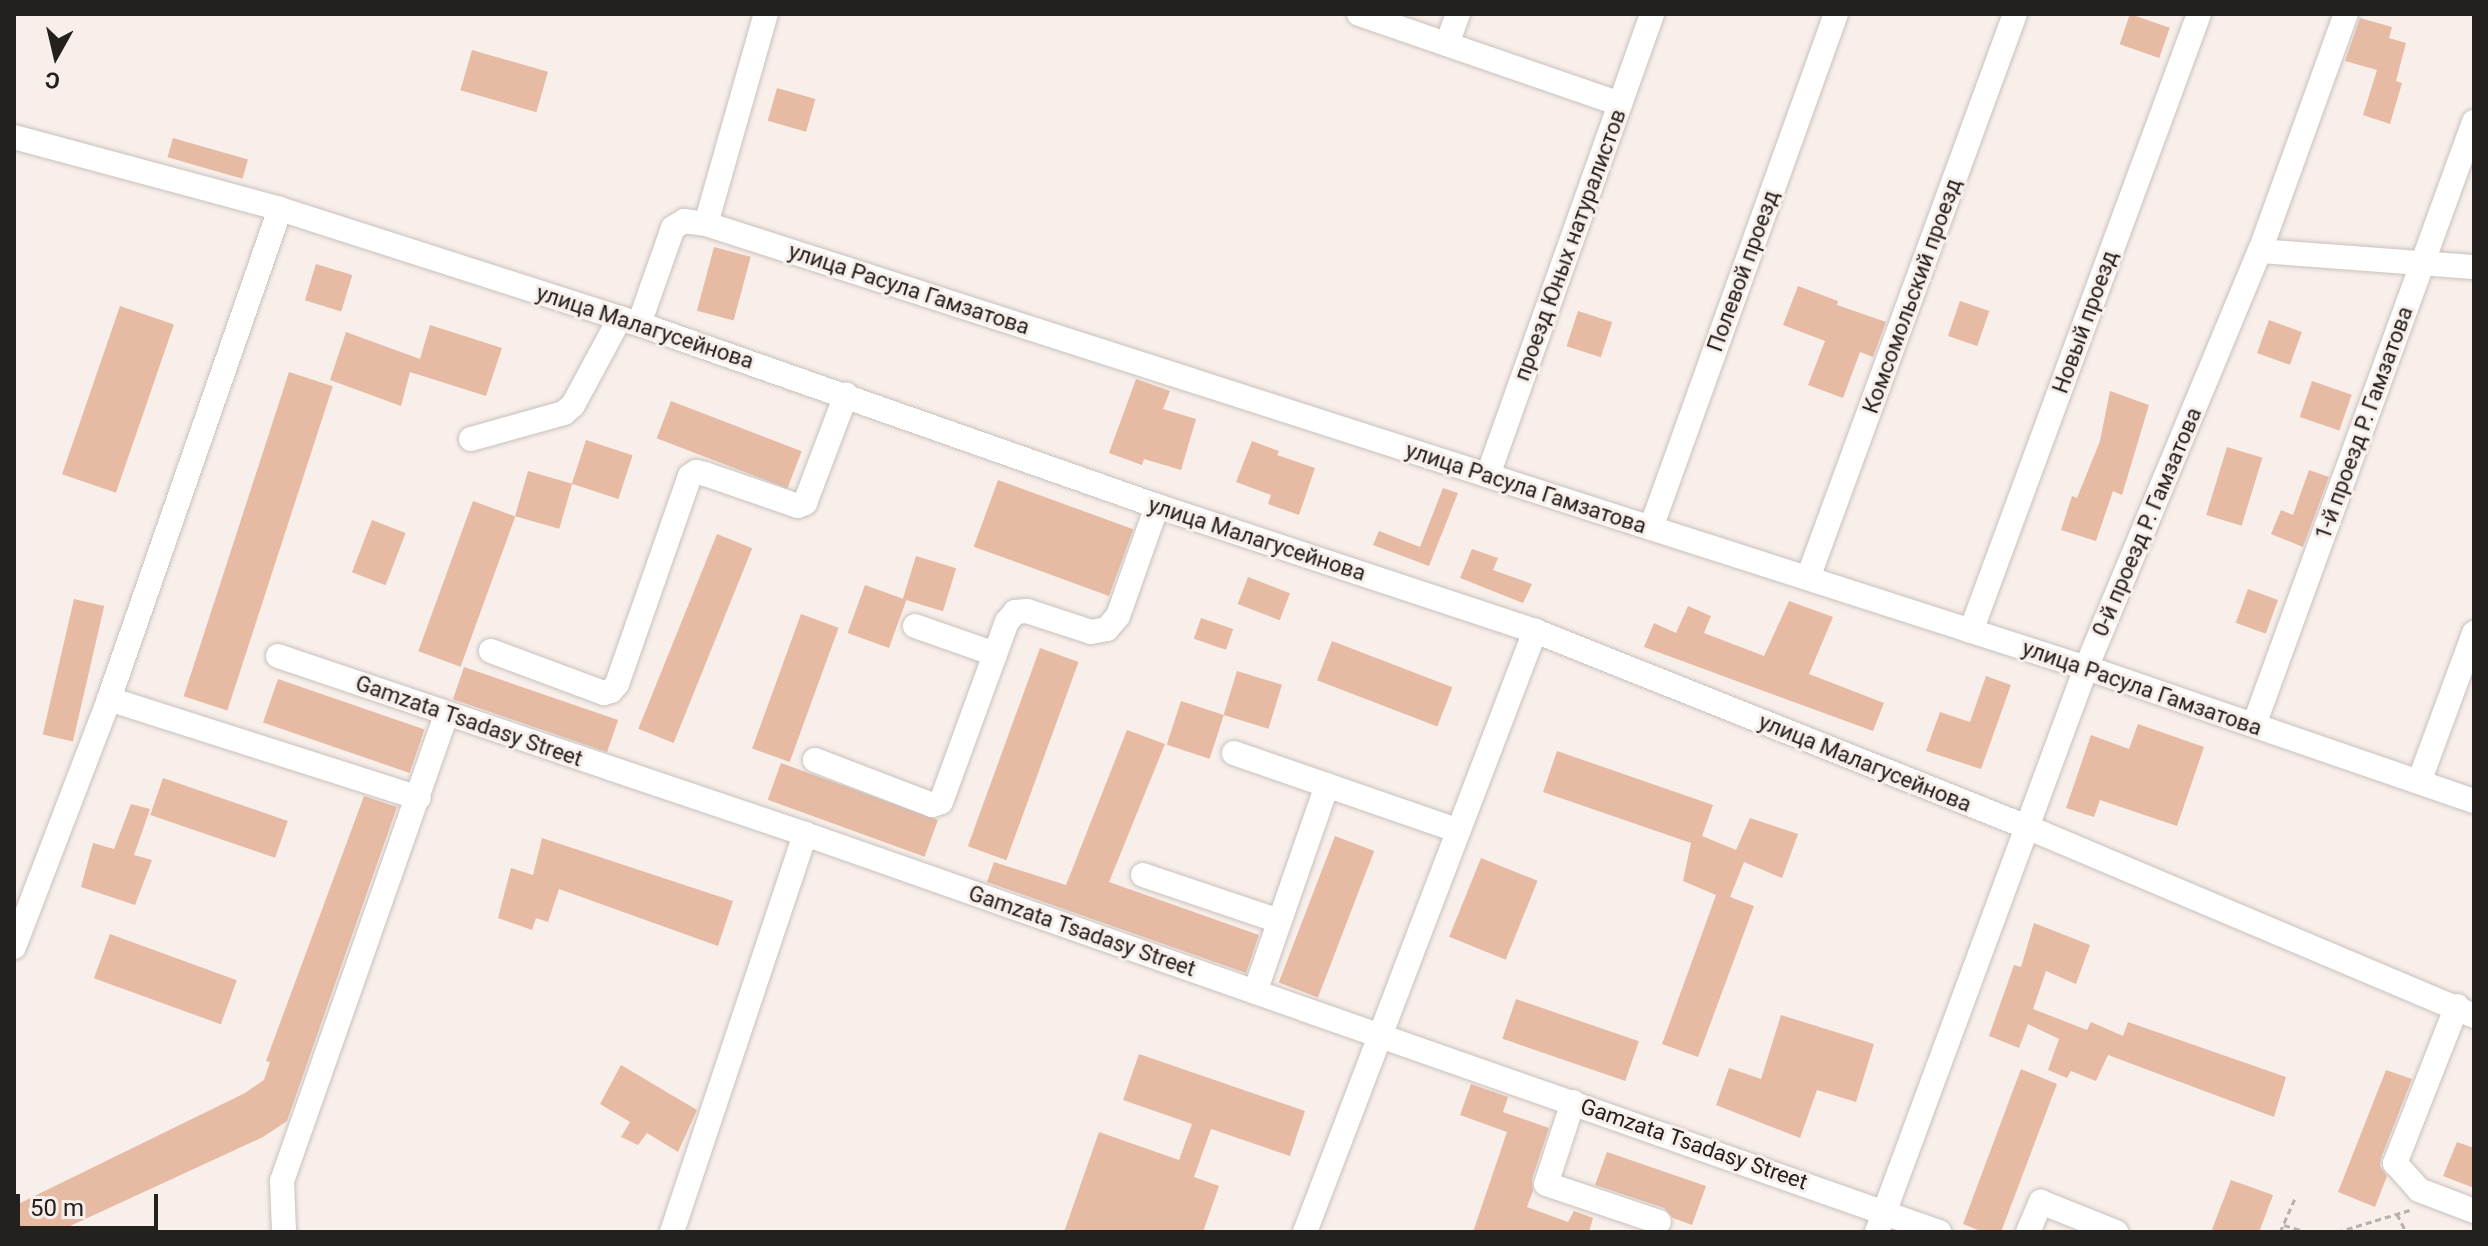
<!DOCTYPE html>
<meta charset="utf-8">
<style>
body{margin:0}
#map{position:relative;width:2488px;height:1246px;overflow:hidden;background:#f8efeb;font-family:Roboto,sans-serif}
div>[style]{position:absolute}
.building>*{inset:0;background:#e6baa3;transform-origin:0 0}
.path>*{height:3px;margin-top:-1.5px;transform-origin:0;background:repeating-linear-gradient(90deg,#b7b0ac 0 6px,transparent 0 10px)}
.roads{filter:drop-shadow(0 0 2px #c9c1bc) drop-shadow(0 0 2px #c9c1bc)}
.minor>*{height:24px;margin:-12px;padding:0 12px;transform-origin:12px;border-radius:12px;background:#fff}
span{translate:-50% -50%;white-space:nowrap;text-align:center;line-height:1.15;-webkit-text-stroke:6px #f8efeb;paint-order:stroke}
.street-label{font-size:22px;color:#23201e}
.frame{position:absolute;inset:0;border:16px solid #23201e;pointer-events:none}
.north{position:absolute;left:16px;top:16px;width:80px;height:80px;-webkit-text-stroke:6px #f8efeb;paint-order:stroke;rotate:188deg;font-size:22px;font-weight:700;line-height:32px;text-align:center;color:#23201e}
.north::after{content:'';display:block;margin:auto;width:28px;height:36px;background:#23201e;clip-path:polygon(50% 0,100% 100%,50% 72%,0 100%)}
.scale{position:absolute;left:16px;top:1194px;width:142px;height:36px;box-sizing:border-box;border:4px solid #23201e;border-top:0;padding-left:10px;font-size:24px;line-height:28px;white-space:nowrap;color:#23201e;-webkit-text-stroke:6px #f8efeb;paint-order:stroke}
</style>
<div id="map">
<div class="building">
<div style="left:2130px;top:14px;width:42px;height:32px;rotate:19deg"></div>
<div style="clip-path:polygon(2360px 18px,2392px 27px,2389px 38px,2406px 43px,2396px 81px,2402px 83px,2390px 124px,2363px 115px,2377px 70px,2345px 61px)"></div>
<div style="left:472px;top:50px;width:79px;height:42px;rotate:16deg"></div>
<div style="left:777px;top:88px;width:40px;height:34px;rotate:16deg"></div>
<div style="left:173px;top:138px;width:78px;height:20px;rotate:16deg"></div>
<div style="left:714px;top:247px;width:38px;height:66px;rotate:15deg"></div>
<div style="left:316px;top:264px;width:38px;height:38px;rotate:17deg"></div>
<div style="clip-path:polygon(1798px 286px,1838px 301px,1837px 305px,1886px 322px,1873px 357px,1860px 352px,1843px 398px,1808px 385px,1825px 341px,1783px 325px)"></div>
<div style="left:1960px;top:301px;width:31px;height:37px;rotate:19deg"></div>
<div style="left:120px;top:306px;width:57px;height:178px;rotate:19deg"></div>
<div style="left:1578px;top:311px;width:36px;height:37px;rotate:18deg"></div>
<div style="left:2269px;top:320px;width:35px;height:35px;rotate:20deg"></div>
<div style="clip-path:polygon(430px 325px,502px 348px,486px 396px,410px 372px,401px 406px,330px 380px,346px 332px,420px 359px)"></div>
<div style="left:289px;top:372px;width:46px;height:341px;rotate:18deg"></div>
<div style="clip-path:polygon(1136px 379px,1170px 391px,1163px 409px,1196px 419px,1181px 470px,1144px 459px,1142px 465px,1109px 453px)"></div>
<div style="left:2312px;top:381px;width:42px;height:38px;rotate:19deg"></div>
<div style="clip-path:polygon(2110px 391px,2149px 405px,2122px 495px,2113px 491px,2096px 541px,2061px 530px,2072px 496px,2077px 498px,2100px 441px)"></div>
<div style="left:671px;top:401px;width:140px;height:40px;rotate:21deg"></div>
<div style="left:586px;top:440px;width:49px;height:46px;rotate:18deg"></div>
<div style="clip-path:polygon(1252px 441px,1279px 451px,1277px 455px,1315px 468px,1299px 515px,1268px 504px,1271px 495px,1236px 482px)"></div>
<div style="left:2227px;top:447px;width:37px;height:71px;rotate:17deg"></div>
<div style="clip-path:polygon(2309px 470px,2329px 477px,2303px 547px,2271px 534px,2281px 510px,2293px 515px)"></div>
<div style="left:528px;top:471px;width:46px;height:47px;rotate:16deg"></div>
<div style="left:998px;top:480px;width:144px;height:71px;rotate:20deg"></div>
<div style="clip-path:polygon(1443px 488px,1458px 493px,1429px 566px,1373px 545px,1379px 531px,1420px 547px)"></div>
<div style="left:473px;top:501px;width:45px;height:160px;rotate:20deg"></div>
<div style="left:372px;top:520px;width:36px;height:56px;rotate:21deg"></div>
<div style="left:717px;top:534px;width:38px;height:210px;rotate:22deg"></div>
<div style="clip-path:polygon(1472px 549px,1498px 558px,1493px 570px,1532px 584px,1523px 603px,1460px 578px)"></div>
<div style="left:916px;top:556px;width:42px;height:45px;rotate:17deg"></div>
<div style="left:1248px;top:577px;width:45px;height:29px;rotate:21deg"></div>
<div style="left:865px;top:585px;width:44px;height:51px;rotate:20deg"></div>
<div style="left:2248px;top:589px;width:32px;height:36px;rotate:20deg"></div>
<div style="left:74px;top:599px;width:31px;height:139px;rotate:13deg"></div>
<div style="clip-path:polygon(1789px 601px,1833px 617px,1809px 674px,1884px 703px,1873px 731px,1644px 647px,1654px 623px,1676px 633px,1688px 606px,1711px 616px,1704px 633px,1764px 656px)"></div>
<div style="left:801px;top:614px;width:40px;height:143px;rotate:20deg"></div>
<div style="left:1201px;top:618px;width:34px;height:22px;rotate:19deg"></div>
<div style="left:1332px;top:641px;width:129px;height:42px;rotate:21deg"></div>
<div style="left:1040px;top:648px;width:41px;height:211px;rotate:20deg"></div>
<div style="left:464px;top:667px;width:163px;height:34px;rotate:19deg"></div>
<div style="left:1237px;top:671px;width:47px;height:46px;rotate:17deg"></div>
<div style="clip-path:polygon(1986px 676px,2011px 685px,1981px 769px,1926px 751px,1940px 712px,1970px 722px)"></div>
<div style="left:278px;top:679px;width:155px;height:46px;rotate:19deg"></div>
<div style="left:1181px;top:701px;width:45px;height:46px;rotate:18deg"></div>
<div style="clip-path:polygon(2138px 724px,2204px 747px,2177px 826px,2100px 800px,2094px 817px,2066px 808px,2091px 735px,2129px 749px)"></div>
<div style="clip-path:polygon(1127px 730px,1165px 744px,1109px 882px,1259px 935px,1246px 973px,987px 882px,994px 862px,1066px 885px)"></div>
<div style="clip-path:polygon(1557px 751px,1713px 805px,1702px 836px,1736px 850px,1750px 818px,1798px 834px,1782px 878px,1744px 862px,1730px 897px,1754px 906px,1698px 1057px,1662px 1044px,1716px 895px,1683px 881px,1691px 843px,1543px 792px)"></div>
<div style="left:781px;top:763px;width:167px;height:39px;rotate:20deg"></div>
<div style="left:163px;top:778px;width:132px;height:39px;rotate:19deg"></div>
<div style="clip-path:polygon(364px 796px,397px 807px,287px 1121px,263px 1137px,57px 1232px,14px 1232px,14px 1206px,245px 1093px,264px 1080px,270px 1062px,266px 1061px)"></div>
<div style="clip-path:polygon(131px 804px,150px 809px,134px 855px,152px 860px,135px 905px,81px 887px,93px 843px,114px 849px)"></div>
<div style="left:1335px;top:836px;width:42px;height:157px;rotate:21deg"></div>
<div style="clip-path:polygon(542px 838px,733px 901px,718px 946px,559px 889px,548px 922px,536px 918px,532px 930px,498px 918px,511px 868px,533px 875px)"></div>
<div style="left:1481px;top:858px;width:61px;height:85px;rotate:22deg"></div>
<div style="clip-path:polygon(2034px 923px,2090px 945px,2076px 984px,2046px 971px,2033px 1009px,2087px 1030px,2091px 1022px,2123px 1036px,2128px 1022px,2286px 1077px,2274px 1117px,2108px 1055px,2096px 1081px,2071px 1071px,2067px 1078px,2048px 1070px,2059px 1039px,2028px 1024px,2019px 1048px,1989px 1036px,2014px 965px,2021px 967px)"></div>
<div style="left:110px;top:934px;width:135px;height:47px;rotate:20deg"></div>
<div style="left:1516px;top:999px;width:130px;height:42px;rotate:19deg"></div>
<div style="clip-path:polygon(1781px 1015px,1874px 1044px,1856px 1102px,1817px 1090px,1800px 1138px,1716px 1105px,1729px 1068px,1761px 1079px)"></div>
<div style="clip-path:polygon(1139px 1054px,1305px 1111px,1290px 1156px,1211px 1129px,1194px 1177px,1219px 1186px,1203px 1232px,1064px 1232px,1099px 1132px,1179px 1160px,1192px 1124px,1123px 1100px)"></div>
<div style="clip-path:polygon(621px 1065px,697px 1110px,678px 1152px,647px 1133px,638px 1145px,621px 1137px,630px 1122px,600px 1104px)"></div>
<div style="clip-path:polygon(2021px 1069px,2057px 1084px,2001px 1232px,1983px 1232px,1963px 1224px)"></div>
<div style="clip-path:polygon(2386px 1070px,2412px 1079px,2381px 1158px,2380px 1166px,2387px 1176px,2375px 1207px,2338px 1192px)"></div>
<div style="clip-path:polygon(1471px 1084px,1508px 1097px,1503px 1112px,1549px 1128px,1532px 1179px,1533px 1191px,1527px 1207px,1568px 1222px,1574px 1211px,1593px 1218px,1589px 1232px,1473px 1232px,1507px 1132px,1460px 1115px)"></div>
<div style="clip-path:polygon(2457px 1142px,2474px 1148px,2474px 1188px,2443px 1176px)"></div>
<div style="clip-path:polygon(1607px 1152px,1706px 1186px,1692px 1225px,1673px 1218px,1664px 1208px,1595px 1185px)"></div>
<div style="clip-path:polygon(2231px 1180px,2273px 1195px,2259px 1232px,2211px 1232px)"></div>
</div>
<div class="path">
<div style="left:2397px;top:1214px;width:20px;rotate:63deg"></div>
<div style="left:2284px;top:1225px;width:24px;rotate:17deg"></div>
<div style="left:2280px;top:1232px;width:37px;rotate:-66deg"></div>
<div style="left:2337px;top:1232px;width:76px;rotate:-16.8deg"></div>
</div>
<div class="roads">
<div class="minor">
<div style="left:1359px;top:14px;width:276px;rotate:19deg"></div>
<div style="left:1447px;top:44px;width:32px;rotate:-70deg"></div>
<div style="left:14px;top:137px;width:276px;rotate:15.1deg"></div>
<div style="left:280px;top:209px;width:377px;rotate:17.8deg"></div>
<div style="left:639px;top:324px;width:549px;rotate:19.36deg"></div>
<div style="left:1157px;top:506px;width:398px;rotate:18.3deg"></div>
<div style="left:1535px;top:631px;width:530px;rotate:21.72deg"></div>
<div style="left:2027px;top:827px;width:485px;rotate:22.9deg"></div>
<div style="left:706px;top:224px;width:218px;rotate:-74.1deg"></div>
<div style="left:2260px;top:251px;width:215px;rotate:4.3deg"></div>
<div style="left:639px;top:324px;width:102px;rotate:-70.5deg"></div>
<div style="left:673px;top:228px;width:13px;rotate:-32deg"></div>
<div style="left:684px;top:221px;width:22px;rotate:8deg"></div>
<div style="left:706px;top:224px;width:1466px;rotate:17.83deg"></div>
<div style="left:2102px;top:673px;width:393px;rotate:19deg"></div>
<div style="left:471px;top:439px;width:97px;rotate:-15.6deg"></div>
<div style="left:564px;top:413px;width:12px;rotate:-42deg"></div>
<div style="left:573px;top:405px;width:99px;rotate:-61.6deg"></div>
<div style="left:1488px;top:475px;width:489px;rotate:-70.4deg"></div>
<div style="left:1651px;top:528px;width:546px;rotate:-70.21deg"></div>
<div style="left:1808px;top:578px;width:601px;rotate:-69.85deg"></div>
<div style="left:915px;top:626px;width:85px;rotate:19.3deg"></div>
<div style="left:1971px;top:631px;width:658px;rotate:-69.72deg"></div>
<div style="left:491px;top:651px;width:121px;rotate:20.4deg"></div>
<div style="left:604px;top:693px;width:7px;rotate:-16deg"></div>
<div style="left:611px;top:691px;width:9px;rotate:-49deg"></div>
<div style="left:617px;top:684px;width:220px;rotate:-70.7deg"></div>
<div style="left:690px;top:476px;width:7px;rotate:-34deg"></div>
<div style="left:696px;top:472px;width:9px;rotate:13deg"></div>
<div style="left:705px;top:474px;width:98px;rotate:19deg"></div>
<div style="left:798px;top:506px;width:8px;rotate:-23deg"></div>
<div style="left:805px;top:503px;width:116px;rotate:-69.2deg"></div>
<div style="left:278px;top:656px;width:556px;rotate:18.66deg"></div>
<div style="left:805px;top:834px;width:1202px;rotate:19.34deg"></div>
<div style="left:109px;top:699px;width:325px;rotate:17.7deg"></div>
<div style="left:2254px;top:725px;width:642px;rotate:-69.96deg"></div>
<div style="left:1234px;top:753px;width:235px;rotate:19.1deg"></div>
<div style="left:815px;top:760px;width:125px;rotate:21deg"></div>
<div style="left:932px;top:805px;width:9px;rotate:-18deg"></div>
<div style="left:941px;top:802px;width:192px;rotate:-69.9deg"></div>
<div style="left:1007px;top:622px;width:13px;rotate:-51deg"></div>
<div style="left:1015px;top:612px;width:12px;rotate:-5deg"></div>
<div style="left:1027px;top:611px;width:67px;rotate:18.2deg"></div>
<div style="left:1091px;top:632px;width:16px;rotate:-11deg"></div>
<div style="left:1107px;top:629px;width:17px;rotate:-50deg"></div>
<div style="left:1118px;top:616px;width:117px;rotate:-70.5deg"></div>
<div style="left:2419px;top:782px;width:159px;rotate:-69.7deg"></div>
<div style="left:1143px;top:875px;width:144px;rotate:18.7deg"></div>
<div style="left:14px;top:947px;width:266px;rotate:-69deg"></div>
<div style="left:109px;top:699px;width:519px;rotate:-70.76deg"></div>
<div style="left:1255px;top:992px;width:219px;rotate:-70.8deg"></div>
<div style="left:2457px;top:1006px;width:169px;rotate:111.5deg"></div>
<div style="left:2395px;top:1163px;width:36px;rotate:48deg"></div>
<div style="left:2419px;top:1190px;width:59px;rotate:20.9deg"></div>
<div style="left:1573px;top:1102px;width:86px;rotate:108.2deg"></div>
<div style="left:1546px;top:1184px;width:119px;rotate:18.6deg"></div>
<div style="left:284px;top:1232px;width:51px;rotate:-92.2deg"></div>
<div style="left:282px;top:1181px;width:495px;rotate:-70.6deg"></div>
<div style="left:672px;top:1232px;width:420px;rotate:-71.5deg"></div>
<div style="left:1305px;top:1232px;width:644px;rotate:-69.06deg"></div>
<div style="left:1877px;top:1232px;width:601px;rotate:-69.67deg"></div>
<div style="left:2086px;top:668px;width:452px;rotate:-67.4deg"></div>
<div style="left:2260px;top:251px;width:252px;rotate:-70.1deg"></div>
<div style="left:2028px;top:1232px;width:33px;rotate:-67deg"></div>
<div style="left:2041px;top:1202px;width:81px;rotate:21.8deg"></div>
</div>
</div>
<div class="street-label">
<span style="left:1570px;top:245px;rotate:-70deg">проезд Юных натуралистов</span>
<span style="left:1743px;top:271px;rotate:-70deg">Полевой проезд</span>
<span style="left:909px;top:289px;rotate:18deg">улица Расула Гамзатова</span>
<span style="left:1912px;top:296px;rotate:-70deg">Комсомольский проезд</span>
<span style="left:2085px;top:322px;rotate:-70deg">Новый проезд</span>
<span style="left:645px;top:327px;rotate:18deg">улица Малагусейнова</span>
<span style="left:2364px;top:423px;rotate:-70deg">1-й проезд Р. Гамзатова</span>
<span style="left:1526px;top:488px;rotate:18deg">улица Расула Гамзатова</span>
<span style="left:2147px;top:522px;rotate:-67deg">0-й проезд Р. Гамзатова</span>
<span style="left:1257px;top:539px;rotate:18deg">улица Малагусейнова</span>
<span style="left:2142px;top:688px;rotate:19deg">улица Расула Гамзатова</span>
<span style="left:469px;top:721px;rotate:19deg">Gamzata Tsadasy Street</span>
<span style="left:1865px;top:763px;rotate:22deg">улица Малагусейнова</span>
<span style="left:1082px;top:931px;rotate:19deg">Gamzata Tsadasy Street</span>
<span style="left:1694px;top:1144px;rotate:19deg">Gamzata Tsadasy Street</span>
</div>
<div class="frame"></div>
<div class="north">С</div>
<div class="scale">50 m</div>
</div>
